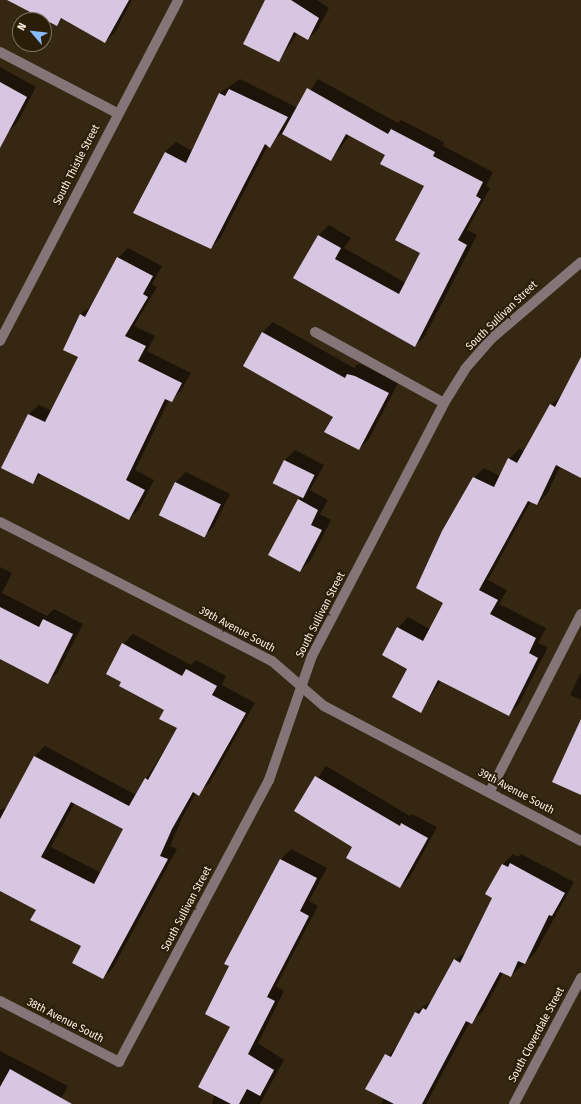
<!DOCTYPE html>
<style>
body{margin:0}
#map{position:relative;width:581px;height:1104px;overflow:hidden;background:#352711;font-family:"Fira Sans Condensed",sans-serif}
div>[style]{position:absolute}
.shadow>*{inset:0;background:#0007}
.building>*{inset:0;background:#d7c6e1;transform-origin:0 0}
.minor>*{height:10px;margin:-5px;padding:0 5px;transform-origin:5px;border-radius:5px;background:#847578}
span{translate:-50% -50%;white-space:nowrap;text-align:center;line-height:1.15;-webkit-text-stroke:4px #2b1e08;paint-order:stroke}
.street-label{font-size:11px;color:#faf0e3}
.north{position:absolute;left:12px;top:12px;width:40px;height:40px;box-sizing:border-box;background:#2b1e08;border:1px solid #7e7260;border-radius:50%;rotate:298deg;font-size:11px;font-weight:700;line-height:16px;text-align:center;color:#faf0e3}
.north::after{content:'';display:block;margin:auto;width:14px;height:18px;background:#89bafc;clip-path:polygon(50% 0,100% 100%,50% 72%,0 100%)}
</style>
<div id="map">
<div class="shadow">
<div style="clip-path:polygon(13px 0,132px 0,115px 32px,105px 42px,63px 18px,57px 24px)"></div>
<div style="clip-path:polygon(266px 0,317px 0,329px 8px,318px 29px,308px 39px,298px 33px,278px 61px)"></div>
<div style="clip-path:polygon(0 67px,36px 87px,17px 123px,7px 133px,0 129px)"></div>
<div style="clip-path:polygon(240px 79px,298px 108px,318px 79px,398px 123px,401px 120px,444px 142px,443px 146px,493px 172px,486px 186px,490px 188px,467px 230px,477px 235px,425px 336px,415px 346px,294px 277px,319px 235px,329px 225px,351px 238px,344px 248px,406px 283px,421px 253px,425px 185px,386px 154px,350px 135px,331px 160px,282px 133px,268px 145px,221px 237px,211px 248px,165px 152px,176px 142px,192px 151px,220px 93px)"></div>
<div style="clip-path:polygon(128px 248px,162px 266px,152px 284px,157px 287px,134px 326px,155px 336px,147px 351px,191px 373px,181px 391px,169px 400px,135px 470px,154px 480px,139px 509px,129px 519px,42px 473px,32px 483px,3px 468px,29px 414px,39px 405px,52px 411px,79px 356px,80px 314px,92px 306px,118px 258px)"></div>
<div style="clip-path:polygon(273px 322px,354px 368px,358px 364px,365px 366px,398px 383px,369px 439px,359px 449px,263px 332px)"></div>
<div style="clip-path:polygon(581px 364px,581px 473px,560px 466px,547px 494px,537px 504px,531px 501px,488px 580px,507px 590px,499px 604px,546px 628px,538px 643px,548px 647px,519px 704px,509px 714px,441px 681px,420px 712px,398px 628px,408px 617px,430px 629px,444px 603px,474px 478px,484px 468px,500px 476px,509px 459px,519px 449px,524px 451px,551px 405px,562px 395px)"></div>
<div style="clip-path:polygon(295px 450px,324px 465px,310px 490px,328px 500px,320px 514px,331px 520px,310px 561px,300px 571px,298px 500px,302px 496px,273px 482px,285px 460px)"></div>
<div style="clip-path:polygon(186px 472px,230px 494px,214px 526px,204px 536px,161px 514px,176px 482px)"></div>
<div style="clip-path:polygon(evenodd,0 567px,12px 573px,2px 593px,47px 616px,54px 609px,83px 624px,58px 672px,48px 682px,0 641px,0 567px,75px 629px,55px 672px,53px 672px,75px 629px)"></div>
<div style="clip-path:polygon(evenodd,133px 634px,191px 665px,196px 660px,226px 676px,222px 685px,255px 703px,209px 784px,196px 793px,182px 818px,170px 846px,177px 849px,113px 968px,103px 978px,82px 945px,37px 909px,0 860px,0 810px,8px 807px,35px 756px,45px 746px,136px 795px,178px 728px,165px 710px,123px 682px,123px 644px,133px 634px,75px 802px,124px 829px,101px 873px,51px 847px,75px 802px)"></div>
<div style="clip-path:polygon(581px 672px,581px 700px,570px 695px)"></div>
<div style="clip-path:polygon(326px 766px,410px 816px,412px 814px,437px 827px,410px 877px,400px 887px,354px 846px,295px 811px)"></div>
<div style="clip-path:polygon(291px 849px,327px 868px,309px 901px,318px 906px,276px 986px,284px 991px,258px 1043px,284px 1060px,260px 1104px,212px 1104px,232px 1027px,230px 966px,226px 963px,281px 859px)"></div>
<div style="clip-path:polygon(evenodd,513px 854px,518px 857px,521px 854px,574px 882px,535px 953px,511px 976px,503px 973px,482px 1013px,470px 1022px,426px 1104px,381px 1104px,384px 1098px,378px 1068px,398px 1045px,415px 1013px,434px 999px,455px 960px,467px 951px,494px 897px,487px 894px,503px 864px,513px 854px,457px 960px,465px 964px,464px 966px,457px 962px,457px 960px)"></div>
<div style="clip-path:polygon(0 1051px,68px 1086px,58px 1104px,0 1104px)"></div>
</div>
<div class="building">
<div style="clip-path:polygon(7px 0,129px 0,105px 43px,61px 18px,57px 26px)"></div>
<div style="clip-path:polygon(265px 0,291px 0,319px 18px,308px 40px,294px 32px,279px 62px,243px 44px)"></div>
<div style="clip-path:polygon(0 82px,27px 97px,0 148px)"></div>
<div style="clip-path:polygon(307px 88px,388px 134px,391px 129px,435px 152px,433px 156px,483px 182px,476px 196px,481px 199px,458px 240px,467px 245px,415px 347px,293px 278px,318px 235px,341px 248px,335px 259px,399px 294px,420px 253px,395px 240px,424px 186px,380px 164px,385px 155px,346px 134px,331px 161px,282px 134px)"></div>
<div style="clip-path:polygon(229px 89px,288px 117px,270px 148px,265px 144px,211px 249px,133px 213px,165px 152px,186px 163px,219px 93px,225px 96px)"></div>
<div style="clip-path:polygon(117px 257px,153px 276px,143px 294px,148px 297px,125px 336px,146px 346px,138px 361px,182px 383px,172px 402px,165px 399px,126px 480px,145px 490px,129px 520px,38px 473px,33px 484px,1px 468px,28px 414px,45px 422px,78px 357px,63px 350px,80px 314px,85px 317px)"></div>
<div style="clip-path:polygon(262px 332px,345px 378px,347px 374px,355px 376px,389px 393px,359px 450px,324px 432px,333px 417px,243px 366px)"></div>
<div style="clip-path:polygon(581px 357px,581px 478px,556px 465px,537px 505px,528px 501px,479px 590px,498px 600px,490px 614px,536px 638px,529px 653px,538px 658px,509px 716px,438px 680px,421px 713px,392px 697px,407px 669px,382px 655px,397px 627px,423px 641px,443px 603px,416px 588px,442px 531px,473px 477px,494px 487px,508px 458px,517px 463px,550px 404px,555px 407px)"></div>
<div style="left:284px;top:460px;width:34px;height:26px;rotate:26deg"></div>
<div style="left:175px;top:482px;width:51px;height:37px;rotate:26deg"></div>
<div style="clip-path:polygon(298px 499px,318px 510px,311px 525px,322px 530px,300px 572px,268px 555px)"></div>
<div style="clip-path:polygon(0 607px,39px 627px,43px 619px,73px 634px,48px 684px,0 659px)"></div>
<div style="clip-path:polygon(evenodd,122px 643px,182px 676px,186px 669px,217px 686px,212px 695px,246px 713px,199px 796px,193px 792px,172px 829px,160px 856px,168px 859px,103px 979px,72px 963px,81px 946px,30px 920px,36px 910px,0 891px,0 819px,34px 756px,129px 806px,145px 778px,148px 780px,177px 728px,159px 719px,164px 710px,119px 686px,121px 682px,106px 674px,122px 643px,71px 802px,123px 829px,94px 884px,41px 857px,71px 802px)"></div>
<div style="clip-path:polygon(581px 719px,581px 795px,552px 782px)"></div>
<div style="clip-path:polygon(315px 776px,400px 826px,401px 823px,428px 838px,400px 888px,346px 858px,352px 847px,294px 811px)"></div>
<div style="clip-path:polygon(280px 859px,317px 878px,300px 911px,309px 916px,267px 997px,275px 1001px,248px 1054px,274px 1070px,260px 1096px,247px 1089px,239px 1104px,231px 1104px,198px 1087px,230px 1027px,205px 1014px,229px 966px,224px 964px)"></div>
<div style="clip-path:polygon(510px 863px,565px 893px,552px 916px,549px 915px,525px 964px,518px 961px,511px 977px,500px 972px,472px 1024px,466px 1021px,422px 1104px,394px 1104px,365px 1089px,385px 1054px,391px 1057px,415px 1012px,419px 1014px,423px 1008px,426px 1010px,454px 959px,460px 963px,492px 898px,485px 894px,502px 864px,508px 867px)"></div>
<div style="clip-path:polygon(10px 1069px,72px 1104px,0 1104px,0 1087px)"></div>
</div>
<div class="minor">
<div style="left:0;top:52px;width:132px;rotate:27.5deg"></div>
<div style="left:315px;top:332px;width:147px;rotate:28.8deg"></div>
<div style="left:0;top:341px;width:385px;rotate:-62.4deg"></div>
<div style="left:0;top:522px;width:305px;rotate:27.1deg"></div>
<div style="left:272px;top:661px;width:69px;rotate:40.9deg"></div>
<div style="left:324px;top:706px;width:290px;rotate:27.7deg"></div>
<div style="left:490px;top:791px;width:199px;rotate:-62.8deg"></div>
<div style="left:0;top:1001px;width:134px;rotate:27.1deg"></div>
<div style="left:119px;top:1062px;width:319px;rotate:-62deg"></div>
<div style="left:269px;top:780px;width:131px;rotate:-70.9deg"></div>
<div style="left:312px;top:656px;width:285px;rotate:-62.4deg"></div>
<div style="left:444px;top:403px;width:40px;rotate:-58deg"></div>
<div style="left:465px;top:369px;width:40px;rotate:-49deg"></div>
<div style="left:491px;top:339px;width:118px;rotate:-40.5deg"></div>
<div style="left:514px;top:1104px;width:143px;rotate:-62deg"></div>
</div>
<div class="street-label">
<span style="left:77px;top:165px;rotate:-63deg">South Thistle Street</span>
<span style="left:502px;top:316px;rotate:-44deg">South Sullivan Street</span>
<span style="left:321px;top:615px;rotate:-63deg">South Sullivan Street</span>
<span style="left:237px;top:630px;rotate:28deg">39th Avenue South</span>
<span style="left:516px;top:792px;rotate:28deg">39th Avenue South</span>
<span style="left:187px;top:909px;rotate:-62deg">South Sullivan Street</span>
<span style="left:65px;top:1021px;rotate:27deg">38th Avenue South</span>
<span style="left:537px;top:1035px;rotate:-62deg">South Cloverdale Street</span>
</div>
<div class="north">N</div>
</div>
